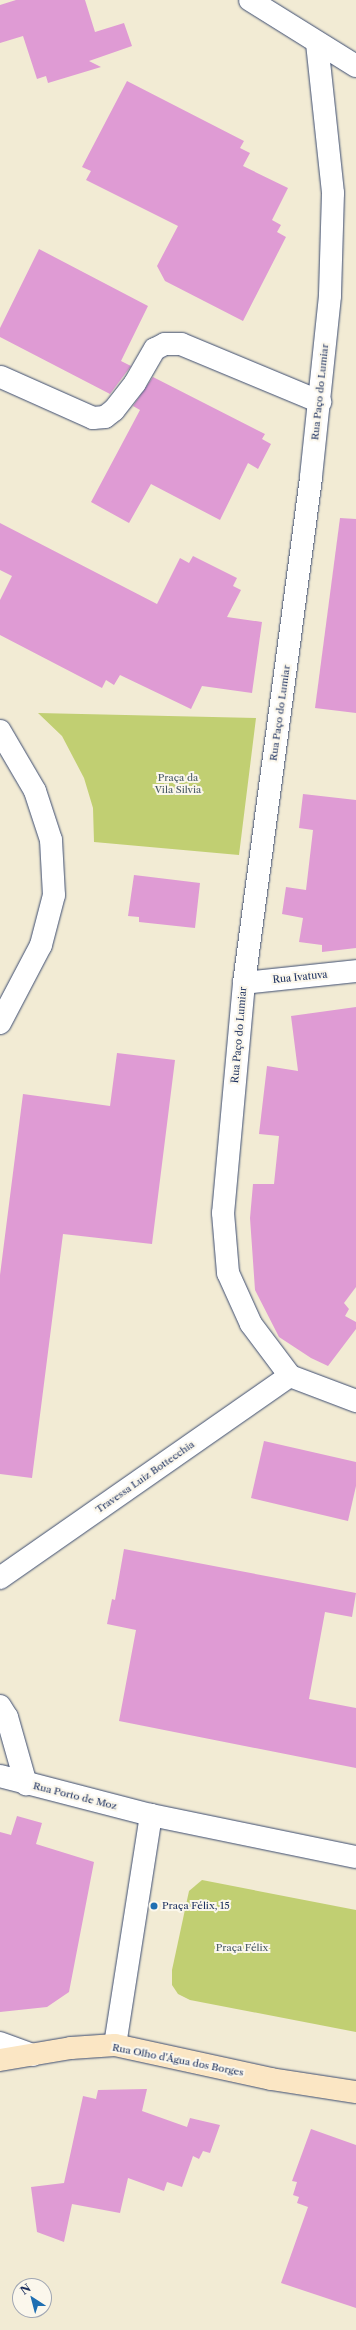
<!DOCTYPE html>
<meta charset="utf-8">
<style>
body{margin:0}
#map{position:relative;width:356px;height:2330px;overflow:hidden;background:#f2ebd4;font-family:"Libre Caslon Text",serif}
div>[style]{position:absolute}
.green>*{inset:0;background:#c1cf72}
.building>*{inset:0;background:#df9bd4}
.roads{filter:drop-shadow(0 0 1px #3b4b70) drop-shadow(0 0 1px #3b4b70)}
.minor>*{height:22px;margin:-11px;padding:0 11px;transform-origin:11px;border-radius:11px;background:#fff}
.secondary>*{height:22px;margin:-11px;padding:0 11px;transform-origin:11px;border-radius:11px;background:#fbe6c4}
.dots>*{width:11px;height:11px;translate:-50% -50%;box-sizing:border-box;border:2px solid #fbf7ec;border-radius:50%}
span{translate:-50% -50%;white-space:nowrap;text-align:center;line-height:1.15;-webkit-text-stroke:4px #fbf7ec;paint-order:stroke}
.street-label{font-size:10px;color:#1b2f5e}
.park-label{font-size:10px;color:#445763}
.poi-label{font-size:10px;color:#1b2f5e}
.left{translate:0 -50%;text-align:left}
.north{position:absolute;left:12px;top:2278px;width:40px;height:40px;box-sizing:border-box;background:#fbf7ec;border:1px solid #a1a7b3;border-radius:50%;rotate:324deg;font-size:11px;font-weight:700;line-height:16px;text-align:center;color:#1b2f5e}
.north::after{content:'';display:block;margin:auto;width:14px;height:18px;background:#1f6fb2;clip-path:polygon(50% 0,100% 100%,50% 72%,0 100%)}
</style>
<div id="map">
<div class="green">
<div style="clip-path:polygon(38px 713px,256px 718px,239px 855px,94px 842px,93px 808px,84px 778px,62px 736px)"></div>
<div style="clip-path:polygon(202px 1880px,356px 1910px,356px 2032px,190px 2000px,178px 1994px,172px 1985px,172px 1970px,189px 1891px)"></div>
</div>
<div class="building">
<div style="clip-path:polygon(16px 0,85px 0,95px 32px,124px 23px,132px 46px,89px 61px,101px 67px,48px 83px,46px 76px,37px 79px,23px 36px,0 43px,0 5px)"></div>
<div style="clip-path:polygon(127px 81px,244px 141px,240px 148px,250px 153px,243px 166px,288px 188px,272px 220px,281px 225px,277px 232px,286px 237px,243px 321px,165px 281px,157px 266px,178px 226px,86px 180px,91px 171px,82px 167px)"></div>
<div style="clip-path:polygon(39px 249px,148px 306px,121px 361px,131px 366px,110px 394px,0 337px,0 328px)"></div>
<div style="clip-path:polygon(153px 377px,265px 434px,262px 439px,271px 444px,258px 469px,248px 463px,220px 520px,151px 484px,129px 523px,91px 502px,140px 410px,133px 406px)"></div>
<div style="clip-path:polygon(340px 518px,356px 519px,356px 713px,315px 708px)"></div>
<div style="clip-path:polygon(0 523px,157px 604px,180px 558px,189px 563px,193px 556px,237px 578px,233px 586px,241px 590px,227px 617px,262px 622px,252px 693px,202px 686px,191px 709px,120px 675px,114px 685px,106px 680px,102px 688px,0 635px,0 600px,12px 576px,0 570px)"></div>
<div style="clip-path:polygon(303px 794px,356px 800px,356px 948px,322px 952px,322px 945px,299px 942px,303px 918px,282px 914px,286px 887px,306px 890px,313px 830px,299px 828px)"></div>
<div style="clip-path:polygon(134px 875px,200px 883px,195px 928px,139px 922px,139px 917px,128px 916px)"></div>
<div style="clip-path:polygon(356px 1007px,356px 1287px,344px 1303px,349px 1309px,345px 1316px,356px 1322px,356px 1329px,328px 1366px,311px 1358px,279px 1337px,255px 1290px,250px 1218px,253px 1184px,274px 1184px,279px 1136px,259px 1134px,267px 1066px,298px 1071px,291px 1016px)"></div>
<div style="clip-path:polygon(117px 1053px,175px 1060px,152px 1244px,63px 1234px,32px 1478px,0 1474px,0 1275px,23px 1094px,110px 1106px)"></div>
<div style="clip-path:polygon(264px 1441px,356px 1462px,356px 1486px,348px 1521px,251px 1498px)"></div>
<div style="clip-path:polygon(124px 1549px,356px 1593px,352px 1617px,325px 1612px,309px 1699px,356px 1708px,356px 1768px,119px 1721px,136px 1630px,107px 1624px,112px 1599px,115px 1600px)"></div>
<div style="clip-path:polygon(17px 1816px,42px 1823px,36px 1844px,94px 1862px,69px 1992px,47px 2007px,0 2012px,0 1832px,11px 1835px)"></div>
<div style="clip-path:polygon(147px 2089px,142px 2111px,187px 2127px,190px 2118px,220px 2125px,210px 2153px,203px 2151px,199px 2159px,193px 2156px,182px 2187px,167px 2182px,164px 2191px,128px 2178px,120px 2213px,72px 2204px,64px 2242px,37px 2232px,31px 2187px,64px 2183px,83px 2096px,96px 2099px,98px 2090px)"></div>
<div style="clip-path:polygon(311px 2129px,356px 2145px,356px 2308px,281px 2283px,308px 2207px,297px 2203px,299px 2197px,293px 2195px,297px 2182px,292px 2181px)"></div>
</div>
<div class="roads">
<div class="minor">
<div style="left:250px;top:0;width:125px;rotate:31.9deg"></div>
<div style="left:317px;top:43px;width:151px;rotate:83.9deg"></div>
<div style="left:333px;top:193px;width:103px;rotate:91.7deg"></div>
<div style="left:330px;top:296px;width:183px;rotate:96deg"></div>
<div style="left:311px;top:478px;width:509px;rotate:97.56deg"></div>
<div style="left:244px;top:983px;width:231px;rotate:95.2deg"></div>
<div style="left:223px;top:1213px;width:60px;rotate:85.2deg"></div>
<div style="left:228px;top:1273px;width:56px;rotate:65.7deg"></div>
<div style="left:251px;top:1324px;width:65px;rotate:53.1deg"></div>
<div style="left:290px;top:1376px;width:71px;rotate:20.7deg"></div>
<div style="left:1px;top:377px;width:101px;rotate:24deg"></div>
<div style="left:93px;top:418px;width:12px;rotate:-5deg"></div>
<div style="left:105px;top:417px;width:11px;rotate:-38deg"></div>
<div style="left:114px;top:410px;width:34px;rotate:-52deg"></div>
<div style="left:135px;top:383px;width:39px;rotate:-60deg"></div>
<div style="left:155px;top:349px;width:11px;rotate:-27deg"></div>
<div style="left:165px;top:344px;width:16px"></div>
<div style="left:181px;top:344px;width:151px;rotate:22.6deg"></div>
<div style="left:0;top:731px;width:69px;rotate:59.7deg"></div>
<div style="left:35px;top:791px;width:52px;rotate:71.9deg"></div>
<div style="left:51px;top:840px;width:55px;rotate:86.9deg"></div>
<div style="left:54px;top:895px;width:52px;rotate:104.6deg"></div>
<div style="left:41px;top:945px;width:88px;rotate:117.7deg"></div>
<div style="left:244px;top:983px;width:113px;rotate:-6.1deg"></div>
<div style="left:0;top:1578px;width:353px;rotate:-34.9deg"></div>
<div style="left:0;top:1706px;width:13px;rotate:58deg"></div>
<div style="left:7px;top:1717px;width:70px;rotate:74.2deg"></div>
<div style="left:0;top:1776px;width:156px;rotate:14.5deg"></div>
<div style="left:151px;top:1815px;width:209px;rotate:11.6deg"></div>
<div style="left:0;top:2043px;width:35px;rotate:20deg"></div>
<div style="left:115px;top:2045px;width:233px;rotate:-81.1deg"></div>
</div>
<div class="secondary">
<div style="left:0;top:2060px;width:72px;rotate:-9.6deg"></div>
<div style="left:71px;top:2048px;width:44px;rotate:-3.9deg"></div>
<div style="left:115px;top:2045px;width:160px;rotate:12.3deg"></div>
<div style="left:271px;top:2079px;width:86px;rotate:8.7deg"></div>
</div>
</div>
<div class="dots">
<div style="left:154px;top:1906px;background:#1f6fb2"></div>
</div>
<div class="street-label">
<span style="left:320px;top:392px;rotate:-84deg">Rua Paço do Lumiar</span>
<span style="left:280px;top:713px;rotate:-82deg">Rua Paço do Lumiar</span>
<span style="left:300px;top:977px;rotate:-6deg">Rua Ivatuva</span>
<span style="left:239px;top:1035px;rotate:-85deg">Rua Paço do Lumiar</span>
<span style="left:145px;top:1477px;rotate:-35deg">Travessa Luiz Bottecchia</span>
<span style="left:75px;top:1796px;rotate:14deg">Rua Porto de Moz</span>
<span style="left:178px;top:2060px;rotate:11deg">Rua Olho d'Água dos Borges</span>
</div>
<div class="park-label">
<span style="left:178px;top:783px">Praça da<br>Vila Silvia</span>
<span style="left:242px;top:1948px">Praça Félix</span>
</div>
<div class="poi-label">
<span class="left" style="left:162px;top:1906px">Praça Félix, 15</span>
</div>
<div class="north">N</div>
</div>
